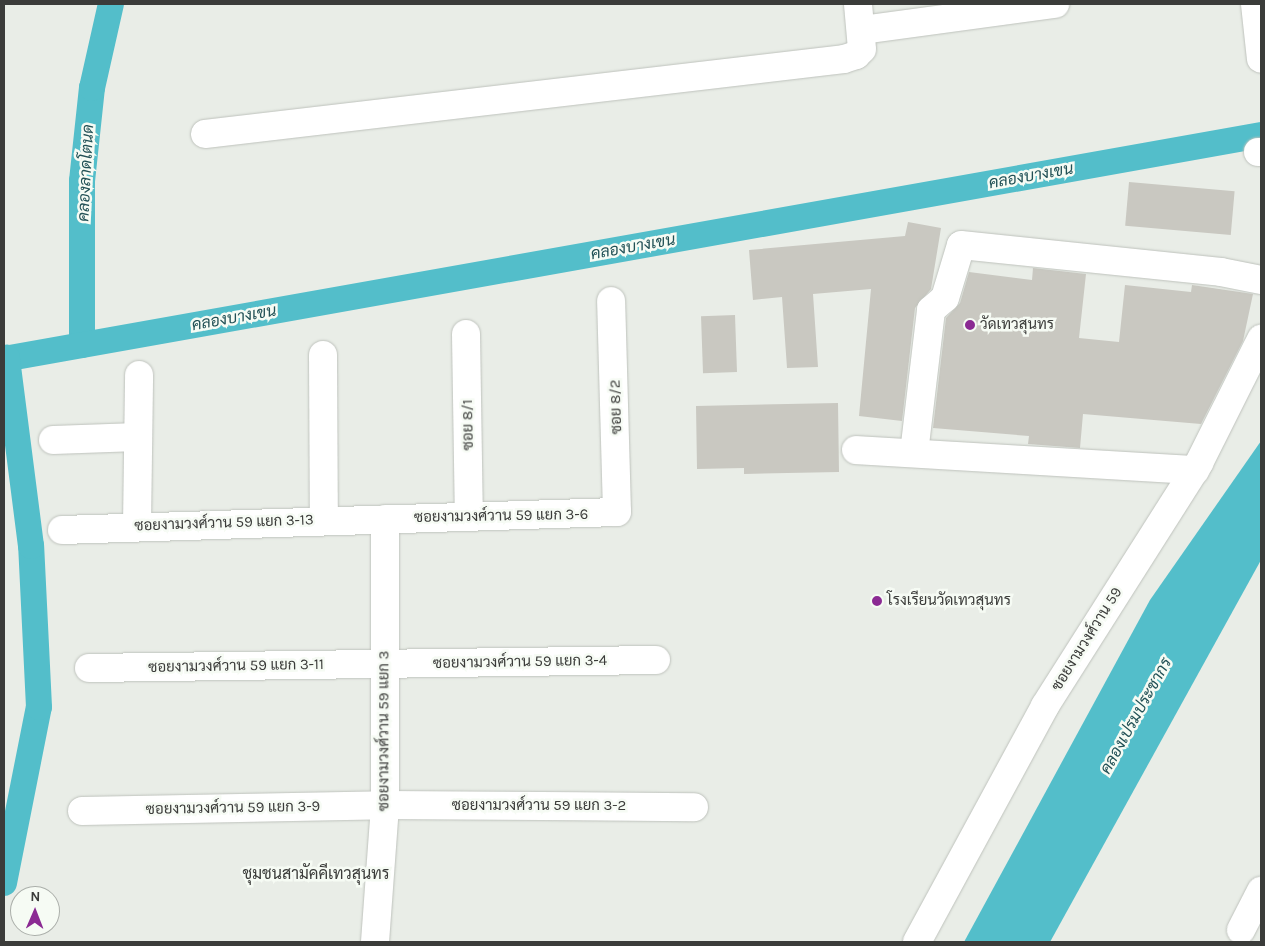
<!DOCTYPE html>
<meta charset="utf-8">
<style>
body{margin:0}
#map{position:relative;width:1265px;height:946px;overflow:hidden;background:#e9ede7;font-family:Karla,Sarabun,sans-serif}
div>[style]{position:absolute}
.water>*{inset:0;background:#53beca}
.canal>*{height:26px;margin:-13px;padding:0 13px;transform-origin:13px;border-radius:13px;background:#53beca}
.building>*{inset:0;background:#c9c8c1;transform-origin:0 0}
.roads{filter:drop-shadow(0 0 1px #bec2bc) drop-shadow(0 0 1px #bec2bc)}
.minor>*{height:28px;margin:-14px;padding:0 14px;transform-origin:14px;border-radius:14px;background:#fff}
.dots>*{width:14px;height:14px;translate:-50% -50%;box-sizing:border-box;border:2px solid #f6fbf4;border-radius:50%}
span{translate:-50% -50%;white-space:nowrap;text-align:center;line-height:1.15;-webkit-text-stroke:5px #f6fbf4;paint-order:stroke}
.poi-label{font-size:15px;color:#3b3c3a}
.left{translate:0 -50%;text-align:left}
.street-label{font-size:15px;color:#3b3c3a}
.water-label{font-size:16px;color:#225156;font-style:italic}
.neighbourhood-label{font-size:16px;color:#3b3c3a}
.frame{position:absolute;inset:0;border:5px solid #3b3c3a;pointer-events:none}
.north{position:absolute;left:10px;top:886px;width:50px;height:50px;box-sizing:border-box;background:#f6fbf4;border:1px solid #abafaa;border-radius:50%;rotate:1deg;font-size:14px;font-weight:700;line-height:20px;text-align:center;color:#3b3c3a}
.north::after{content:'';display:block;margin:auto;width:18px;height:22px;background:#8b2a93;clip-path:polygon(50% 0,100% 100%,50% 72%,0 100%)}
</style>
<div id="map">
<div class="water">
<div style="clip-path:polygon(1261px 441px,1261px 560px,1050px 942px,964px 942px,1150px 600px)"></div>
</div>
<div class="canal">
<div style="left:82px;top:345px;width:164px;rotate:-90deg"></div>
<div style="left:82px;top:181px;width:94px;rotate:-83.9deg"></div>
<div style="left:92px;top:88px;width:86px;rotate:-77.3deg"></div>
<div style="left:4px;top:359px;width:1277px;rotate:-10.1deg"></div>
<div style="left:4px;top:883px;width:179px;rotate:-78.8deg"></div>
<div style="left:39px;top:707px;width:161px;rotate:-92.8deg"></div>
<div style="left:31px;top:546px;width:190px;rotate:-97.3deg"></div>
</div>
<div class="building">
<div style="left:1129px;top:182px;width:106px;height:44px;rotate:5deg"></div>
<div style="clip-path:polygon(908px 222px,941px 228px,931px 289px,915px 308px,902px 421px,859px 416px,871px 289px,813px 294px,818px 367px,787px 368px,782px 297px,753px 300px,749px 250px,905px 236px)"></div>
<div style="clip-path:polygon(1033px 268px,1086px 274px,1079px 338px,1119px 342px,1125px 285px,1191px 292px,1192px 285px,1253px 294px,1243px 341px,1201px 424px,1083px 414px,1080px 448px,1028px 444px,1029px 436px,933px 428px,946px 318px,960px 303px,969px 272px,1032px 280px)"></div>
<div style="left:735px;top:315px;width:57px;height:34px;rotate:88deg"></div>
<div style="clip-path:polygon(838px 403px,839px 472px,744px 474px,744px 468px,697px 469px,696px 406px)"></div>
</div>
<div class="roads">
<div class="minor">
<div style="left:1255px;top:4px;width:55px;rotate:83.8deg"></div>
<div style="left:862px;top:30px;width:195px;rotate:-7.7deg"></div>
<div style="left:205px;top:134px;width:643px;rotate:-6.69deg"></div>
<div style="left:844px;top:59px;width:13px;rotate:-18deg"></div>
<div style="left:856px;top:55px;width:8px;rotate:-45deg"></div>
<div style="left:862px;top:49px;width:45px;rotate:-95.1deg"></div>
<div style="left:1258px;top:152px;width:3px"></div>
<div style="left:466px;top:334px;width:182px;rotate:89.1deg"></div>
<div style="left:323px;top:355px;width:166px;rotate:89.7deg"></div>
<div style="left:53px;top:440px;width:85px;rotate:-2deg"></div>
<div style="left:856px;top:450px;width:340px;rotate:3.4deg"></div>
<div style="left:914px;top:453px;width:144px;rotate:-83.2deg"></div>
<div style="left:931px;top:310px;width:18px;rotate:-41deg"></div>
<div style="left:945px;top:298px;width:55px;rotate:-73.2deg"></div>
<div style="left:961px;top:245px;width:261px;rotate:5.9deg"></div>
<div style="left:1221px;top:272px;width:41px;rotate:11.3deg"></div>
<div style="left:137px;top:525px;width:150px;rotate:-89.2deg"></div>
<div style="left:62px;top:530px;width:555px;rotate:-1.86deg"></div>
<div style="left:617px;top:512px;width:211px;rotate:-91.6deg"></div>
<div style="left:89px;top:668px;width:567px;rotate:-0.81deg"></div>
<div style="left:82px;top:811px;width:303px;rotate:-1.1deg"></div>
<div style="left:385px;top:805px;width:309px;rotate:0.4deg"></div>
<div style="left:1241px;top:930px;width:44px;rotate:-62.9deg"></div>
<div style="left:375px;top:942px;width:137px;rotate:-85.8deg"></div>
<div style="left:385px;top:805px;width:286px;rotate:-90deg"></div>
<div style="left:917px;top:942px;width:268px;rotate:-61.5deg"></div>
<div style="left:1045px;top:706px;width:288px;rotate:-57.6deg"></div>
<div style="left:1199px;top:463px;width:139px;rotate:-63.4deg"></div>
</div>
</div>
<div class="dots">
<div style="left:970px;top:325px;background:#8b2a93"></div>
<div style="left:877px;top:601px;background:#8b2a93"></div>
</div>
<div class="poi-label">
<span class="left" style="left:980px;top:325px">วัดเทวสุนทร</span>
<span class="left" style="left:887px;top:601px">โรงเรียนวัดเทวสุนทร</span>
</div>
<div class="street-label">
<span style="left:616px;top:407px;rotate:-92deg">ซอย 8/2</span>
<span style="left:468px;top:425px;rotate:-91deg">ซอย 8/1</span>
<span style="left:501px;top:516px;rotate:-1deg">ซอยงามวงศ์วาน 59 แยก 3-6</span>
<span style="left:224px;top:523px;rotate:-2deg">ซอยงามวงศ์วาน 59 แยก 3-13</span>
<span style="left:1087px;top:639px;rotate:-58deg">ซอยงามวงศ์วาน 59</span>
<span style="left:520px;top:662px;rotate:-1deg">ซอยงามวงศ์วาน 59 แยก 3-4</span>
<span style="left:236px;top:666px;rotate:-1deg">ซอยงามวงศ์วาน 59 แยก 3-11</span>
<span style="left:384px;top:731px;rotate:-90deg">ซอยงามวงศ์วาน 59 แยก 3</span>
<span style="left:539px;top:806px">ซอยงามวงศ์วาน 59 แยก 3-2</span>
<span style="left:233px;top:808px;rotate:-1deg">ซอยงามวงศ์วาน 59 แยก 3-9</span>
</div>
<div class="water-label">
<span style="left:86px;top:173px;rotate:-87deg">คลองลาดโตนด</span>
<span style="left:1031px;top:176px;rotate:-10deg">คลองบางเขน</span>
<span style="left:633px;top:247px;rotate:-10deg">คลองบางเขน</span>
<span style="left:234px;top:318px;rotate:-10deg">คลองบางเขน</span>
<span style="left:1136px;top:716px;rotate:-61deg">คลองเปรมประชากร</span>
</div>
<div class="neighbourhood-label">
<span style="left:316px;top:874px">ชุมชนสามัคคีเทวสุนทร</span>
</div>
<div class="frame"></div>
<div class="north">N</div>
</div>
